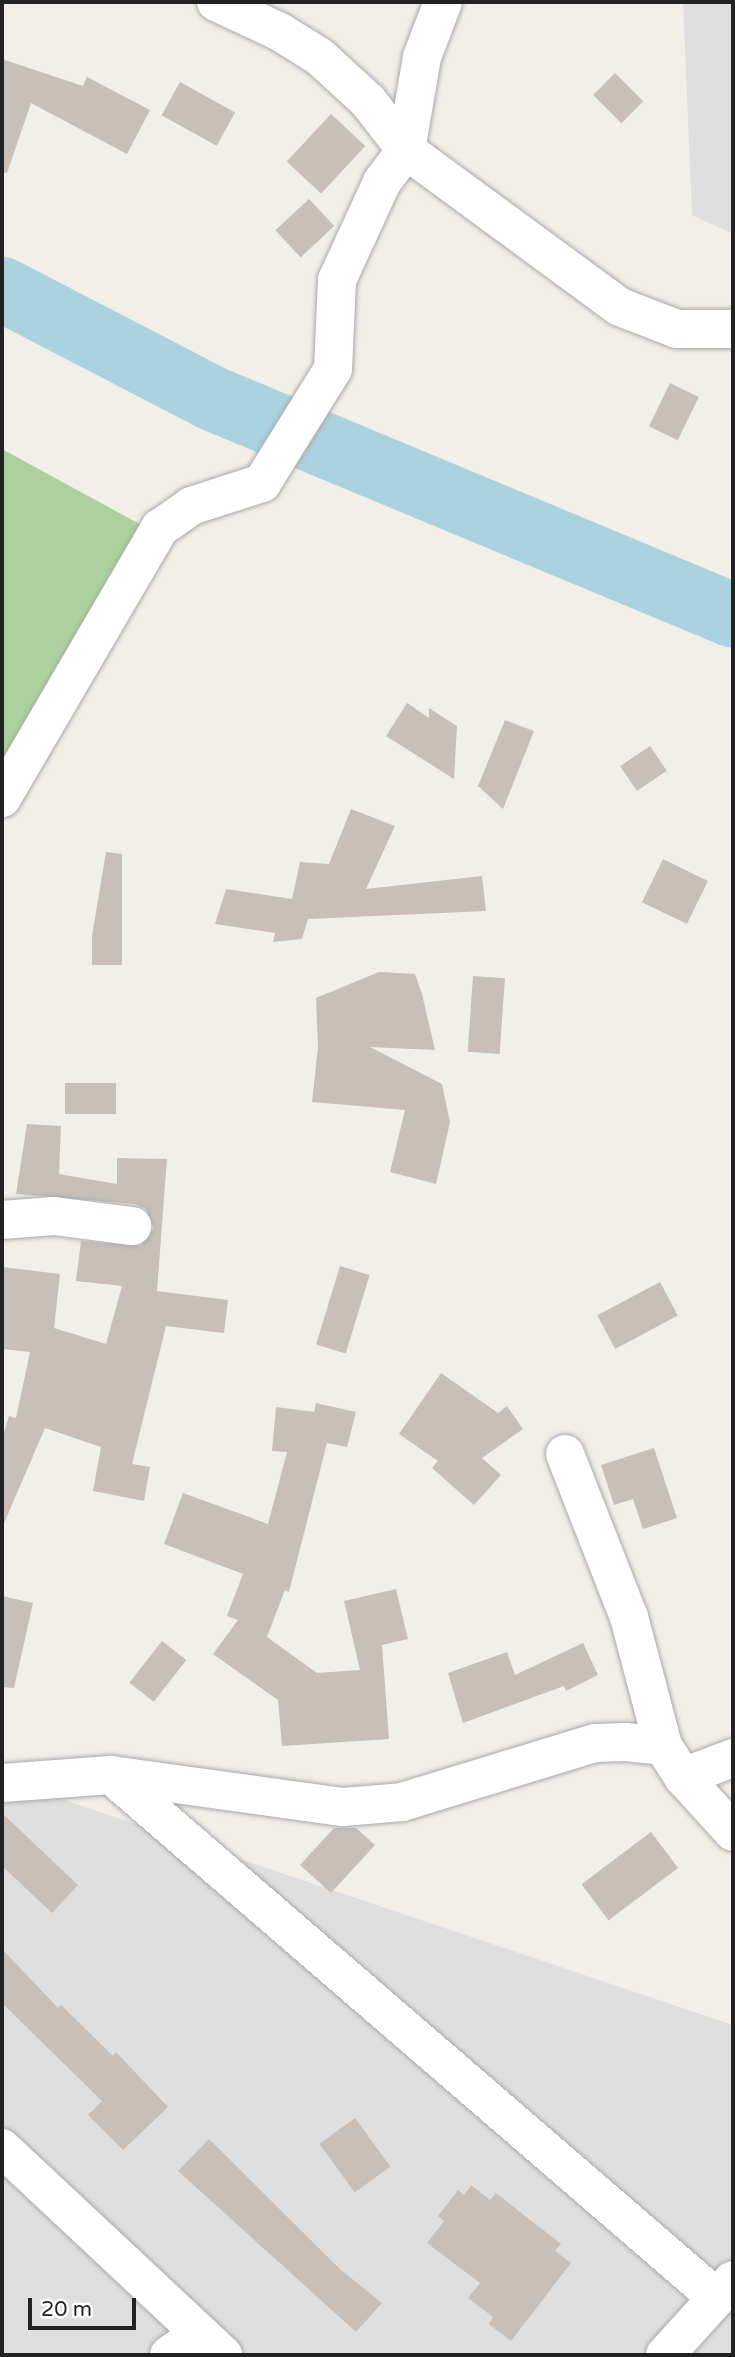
<!DOCTYPE html>
<style>
body{margin:0}
#map{position:relative;width:735px;height:2357px;overflow:hidden;background:#f2efe9;font-family:"Varela Round",sans-serif}
div>[style]{position:absolute}
.residential>*{inset:0;background:#e0dfdf}
.forest>*{inset:0;background:#add19e}
.river>*{height:65px;margin:-32.5px;padding:0 32.5px;transform-origin:32.5px;border-radius:32.5px;background:#aad3df}
.building>*{inset:0;background:#c7bfb8;transform-origin:0 0}
.roads{filter:drop-shadow(0 0 2px #a9a9a9) drop-shadow(0 0 2px #a9a9a9)}
.street>*{height:38px;margin:-19px;padding:0 19px;transform-origin:19px;border-radius:19px;background:#fff}
span{translate:-50% -50%;white-space:nowrap;text-align:center;line-height:1.15;-webkit-text-stroke:5px #fff;paint-order:stroke}
.frame{position:absolute;inset:0;border:4px solid #222;pointer-events:none}
.scale{position:absolute;left:28px;top:2298px;width:108px;height:32px;box-sizing:border-box;border:4px solid #222;border-top:0;padding-left:9px;font-size:21px;line-height:24px;white-space:nowrap;color:#222;-webkit-text-stroke:5px #fff;paint-order:stroke}
</style>
<div id="map">
<div class="residential">
<div style="clip-path:polygon(683px 2px,733px 2px,733px 234px,692px 215px)"></div>
<div style="clip-path:polygon(2px 1779px,733px 2025px,733px 2355px,2px 2355px)"></div>
</div>
<div class="forest">
<div style="clip-path:polygon(2px 449px,156px 533px,2px 775px)"></div>
</div>
<div class="river">
<div style="left:2px;top:289px;width:237px;rotate:27.4deg"></div>
<div style="left:212px;top:398px;width:564px;rotate:22.61deg"></div>
</div>
<div class="building">
<div style="clip-path:polygon(2px 59px,83px 86px,87px 77px,150px 110px,127px 154px,31px 103px,7px 173px,2px 172px)"></div>
<div style="left:615px;top:73px;width:40px;height:31px;rotate:45deg"></div>
<div style="left:180px;top:82px;width:63px;height:38px;rotate:29deg"></div>
<div style="left:331px;top:114px;width:47px;height:65px;rotate:43deg"></div>
<div style="left:309px;top:199px;width:37px;height:46px;rotate:47deg"></div>
<div style="left:670px;top:383px;width:32px;height:48px;rotate:26deg"></div>
<div style="clip-path:polygon(407px 703px,429px 718px,429px 708px,457px 726px,454px 779px,386px 736px)"></div>
<div style="clip-path:polygon(505px 720px,534px 731px,503px 809px,478px 786px)"></div>
<div style="left:650px;top:746px;width:30px;height:36px;rotate:56deg"></div>
<div style="clip-path:polygon(351px 809px,395px 826px,366px 889px,482px 876px,486px 911px,308px 919px,302px 939px,273px 942px,275px 933px,215px 924px,226px 889px,292px 899px,300px 862px,329px 864px)"></div>
<div style="clip-path:polygon(106px 852px,122px 854px,122px 965px,92px 965px,92px 936px)"></div>
<div style="left:663px;top:859px;width:50px;height:48px;rotate:26deg"></div>
<div style="clip-path:polygon(379px 972px,415px 974px,422px 994px,435px 1050px,370px 1047px,442px 1084px,450px 1122px,436px 1184px,390px 1172px,405px 1110px,312px 1102px,318px 1047px,316px 998px)"></div>
<div style="left:473px;top:976px;width:32px;height:76px;rotate:4deg"></div>
<div style="left:65px;top:1083px;width:51px;height:31px"></div>
<div style="clip-path:polygon(27px 1124px,61px 1126px,59px 1174px,117px 1184px,117px 1158px,167px 1159px,157px 1291px,228px 1300px,224px 1333px,166px 1326px,132px 1464px,150px 1467px,144px 1501px,93px 1491px,101px 1447px,45px 1428px,2px 1528px,2px 1438px,9px 1416px,16px 1418px,30px 1352px,2px 1349px,2px 1267px,60px 1274px,54px 1328px,106px 1344px,122px 1286px,76px 1281px,81px 1241px,140px 1246px,154px 1228px,146px 1209px,135px 1204px,16px 1194px)"></div>
<div style="left:340px;top:1266px;width:31px;height:82px;rotate:17deg"></div>
<div style="left:660px;top:1282px;width:38px;height:71px;rotate:62deg"></div>
<div style="clip-path:polygon(441px 1373px,498px 1413px,507px 1406px,523px 1429px,482px 1458px,501px 1475px,474px 1505px,432px 1468px,438px 1461px,399px 1434px)"></div>
<div style="clip-path:polygon(316px 1403px,356px 1412px,347px 1447px,327px 1443px,289px 1592px,285px 1590px,267px 1637px,317px 1673px,360px 1670px,344px 1601px,396px 1589px,408px 1639px,382px 1645px,389px 1739px,282px 1746px,278px 1700px,213px 1654px,238px 1620px,227px 1616px,243px 1574px,164px 1544px,183px 1493px,268px 1524px,287px 1452px,272px 1451px,276px 1407px,314px 1412px)"></div>
<div style="clip-path:polygon(654px 1448px,677px 1518px,643px 1529px,633px 1499px,614px 1505px,601px 1465px)"></div>
<div style="clip-path:polygon(2px 1596px,33px 1603px,14px 1688px,2px 1687px)"></div>
<div style="left:162px;top:1641px;width:31px;height:53px;rotate:38deg"></div>
<div style="clip-path:polygon(583px 1643px,598px 1675px,566px 1691px,564px 1686px,463px 1723px,448px 1673px,507px 1652px,515px 1675px)"></div>
<div style="clip-path:polygon(2px 1813px,78px 1885px,52px 1913px,2px 1866px)"></div>
<div style="clip-path:polygon(334px 1828px,356px 1828px,375px 1845px,331px 1893px,300px 1865px)"></div>
<div style="left:651px;top:1832px;width:45px;height:87px;rotate:53deg"></div>
<div style="clip-path:polygon(2px 1949px,58px 2008px,61px 2005px,113px 2056px,116px 2052px,168px 2107px,123px 2150px,88px 2115px,102px 2101px,2px 2003px)"></div>
<div style="left:355px;top:2118px;width:60px;height:44px;rotate:54deg"></div>
<div style="clip-path:polygon(209px 2139px,341px 2270px,382px 2303px,356px 2332px,178px 2171px)"></div>
<div style="clip-path:polygon(471px 2185px,490px 2200px,496px 2193px,561px 2244px,555px 2251px,571px 2263px,511px 2341px,489px 2324px,493px 2317px,468px 2298px,480px 2283px,427px 2243px,444px 2221px,438px 2216px,458px 2190px,464px 2195px)"></div>
</div>
<div class="roads">
<div class="street">
<div style="left:216px;top:2px;width:71px;rotate:25.1deg"></div>
<div style="left:280px;top:32px;width:47px;rotate:32deg"></div>
<div style="left:320px;top:57px;width:65px;rotate:42.5deg"></div>
<div style="left:368px;top:101px;width:62px;rotate:52.2deg"></div>
<div style="left:406px;top:150px;width:265px;rotate:36.3deg"></div>
<div style="left:620px;top:307px;width:61px;rotate:21.1deg"></div>
<div style="left:677px;top:329px;width:56px"></div>
<div style="left:2px;top:798px;width:313px;rotate:-59.7deg"></div>
<div style="left:160px;top:528px;width:38px;rotate:-35deg"></div>
<div style="left:191px;top:506px;width:75px;rotate:-17.9deg"></div>
<div style="left:262px;top:483px;width:134px;rotate:-58.1deg"></div>
<div style="left:333px;top:369px;width:89px;rotate:-87.4deg"></div>
<div style="left:337px;top:280px;width:108px;rotate:-65.3deg"></div>
<div style="left:382px;top:182px;width:40px;rotate:-53deg"></div>
<div style="left:406px;top:150px;width:94px;rotate:-80.2deg"></div>
<div style="left:422px;top:57px;width:59px;rotate:-69.1deg"></div>
<div style="left:2px;top:1220px;width:52px;rotate:-4.4deg"></div>
<div style="left:54px;top:1216px;width:79px;rotate:7.3deg"></div>
<div style="left:565px;top:1454px;width:175px;rotate:68.6deg"></div>
<div style="left:629px;top:1617px;width:133px;rotate:75.2deg"></div>
<div style="left:111px;top:1775px;width:800px;rotate:40.8deg"></div>
<div style="left:683px;top:1777px;width:53px;rotate:-20.8deg"></div>
<div style="left:2px;top:1783px;width:109px;rotate:-4.2deg"></div>
<div style="left:111px;top:1775px;width:234px;rotate:7.9deg"></div>
<div style="left:343px;top:1807px;width:59px;rotate:-4.8deg"></div>
<div style="left:402px;top:1802px;width:202px;rotate:-17deg"></div>
<div style="left:595px;top:1743px;width:30px;rotate:-2deg"></div>
<div style="left:625px;top:1742px;width:38px;rotate:6deg"></div>
<div style="left:663px;top:1746px;width:37px;rotate:57deg"></div>
<div style="left:683px;top:1777px;width:74px;rotate:47.7deg"></div>
<div style="left:2px;top:2148px;width:303px;rotate:43.1deg"></div>
<div style="left:169px;top:2355px;width:37px;rotate:-35deg"></div>
<div style="left:665px;top:2355px;width:101px;rotate:-47.8deg"></div>
</div>
</div>
<div class="frame"></div>
<div class="scale">20 m</div>
</div>
